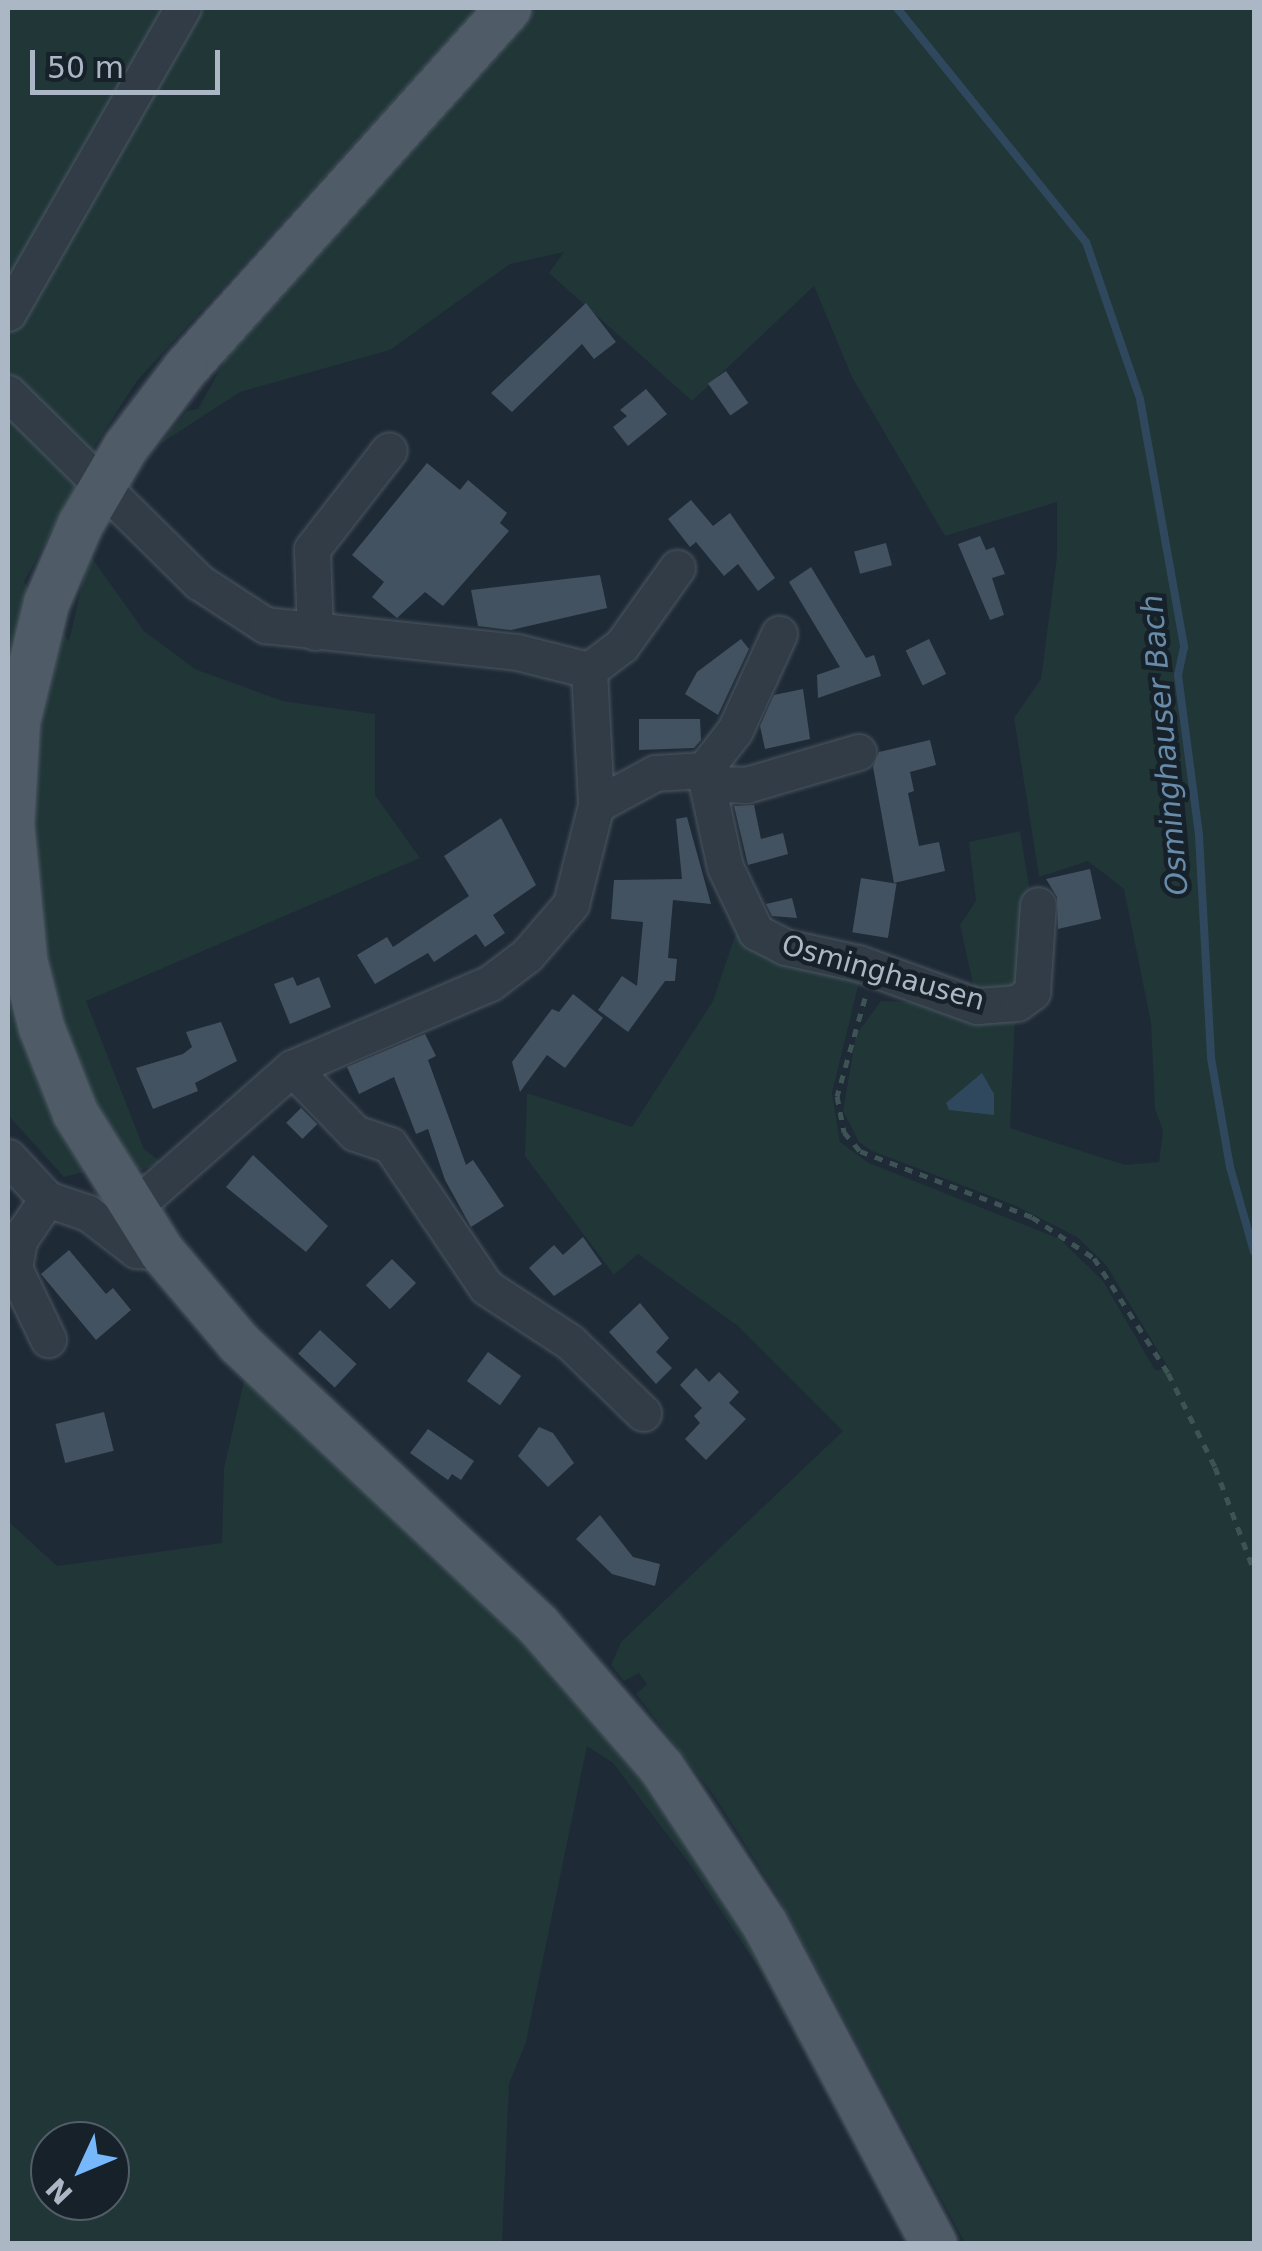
<!DOCTYPE html>
<style>
body{margin:0}
#map{position:relative;width:1262px;height:2251px;overflow:hidden;background:#1e2a36;font-family:"DejaVu Sans",sans-serif}
div>[style]{position:absolute}
.green>*{inset:0;background:#203637}
.water>*{inset:0;background:#30485e}
.stream>*{height:8px;margin:-4px;padding:0 4px;transform-origin:4px;border-radius:4px;background:#30485e}
.building>*{inset:0;background:#435260;transform-origin:0 0}
.path>*{height:5px;margin-top:-2.5px;transform-origin:0;background:repeating-linear-gradient(90deg,#3d5354 0 8px,transparent 0 16px)}
.roads{filter:drop-shadow(0 0 2px #4c5762) drop-shadow(0 0 2px #4c5762)}
.minor>*{height:35px;margin:-17.5px;padding:0 17.5px;transform-origin:17.5px;border-radius:17.5px;background:#313c46}
.major>*{height:45px;margin:-22.5px;padding:0 22.5px;transform-origin:22.5px;border-radius:22.5px;background:#4f5b67}
span{translate:-50% -50%;white-space:nowrap;text-align:center;line-height:1.15;-webkit-text-stroke:9px #17212a;paint-order:stroke}
.street-label{font-size:28px;color:#abb7c4}
.water-label{font-size:30px;color:#698baa;font-style:italic}
.frame{position:absolute;inset:0;border:10px solid #abb7c4;pointer-events:none}
.north{position:absolute;left:30px;top:2121px;width:100px;height:100px;box-sizing:border-box;background:#17212a;border:2px solid #525d68;border-radius:50%;rotate:226deg;font-size:28px;font-weight:700;line-height:40px;text-align:center;color:#abb7c4}
.north::after{content:'';display:block;margin:auto;width:35px;height:45px;background:#77b8fc;clip-path:polygon(50% 0,100% 100%,50% 72%,0 100%)}
.scale{position:absolute;left:30px;top:50px;width:190px;height:45px;box-sizing:border-box;border:5px solid #abb7c4;border-top:0;padding-left:12px;font-size:30px;line-height:35px;white-space:nowrap;color:#abb7c4;-webkit-text-stroke:8px #17212a;paint-order:stroke}
</style>
<div id="map">
<div class="green">
<div style="clip-path:polygon(8px 8px,173px 8px,8px 301px)"></div>
<div style="clip-path:polygon(193px 8px,479px 8px,137px 381px,90px 453px,8px 381px,8px 331px)"></div>
<div style="clip-path:polygon(536px 8px,1254px 8px,1254px 2243px,965px 2243px,776px 1893px,715px 1797px,636px 1694px,647px 1684px,639px 1673px,624px 1681px,611px 1665px,621px 1642px,843px 1431px,738px 1326px,638px 1254px,614px 1275px,525px 1156px,527px 1093px,632px 1127px,713px 1001px,739px 924px,860px 978px,832px 1093px,840px 1142px,869px 1163px,1060px 1239px,1103px 1281px,1155px 1370px,1169px 1369px,1106px 1265px,1077px 1237px,1014px 1205px,872px 1151px,859px 1142px,843px 1111px,856px 1035px,881px 1001px,1031px 1007px,1041px 1009px,1015px 1019px,1010px 1128px,1125px 1165px,1159px 1162px,1163px 1131px,1155px 1109px,1151px 1023px,1124px 889px,1088px 861px,1039px 877px,1037px 864px,1014px 718px,1041px 679px,1057px 556px,1057px 502px,945px 536px,852px 377px,814px 286px,692px 401px,549px 273px,564px 252px,510px 264px,390px 350px,240px 392px,160px 444px,187px 411px,198px 409px,234px 344px)"></div>
<div style="clip-path:polygon(8px 407px,77px 484px,24px 582px,35px 597px,8px 700px)"></div>
<div style="clip-path:polygon(89px 554px,144px 631px,195px 669px,283px 701px,375px 714px,375px 795px,420px 858px,86px 1001px,144px 1149px,161px 1162px,142px 1170px,127px 1167px,105px 1146px,37px 946px,29px 758px,57px 626px,69px 641px)"></div>
<div style="clip-path:polygon(1020px 831px,1033px 910px,1027px 984px,975px 993px,960px 925px,976px 901px,969px 842px)"></div>
<div style="clip-path:polygon(8px 984px,88px 1171px,64px 1177px,8px 1115px)"></div>
<div style="clip-path:polygon(evenodd,247px 1368px,505px 1614px,696px 1840px,919px 2243px,906px 2243px,760px 1970px,689px 1863px,613px 1763px,587px 1746px,526px 2042px,509px 2084px,502px 2243px,8px 2243px,8px 1521px,57px 1566px,222px 1543px,224px 1468px,247px 1368px,50px 2141px,110px 2141px,110px 2201px,50px 2201px,50px 2141px)"></div>
</div>
<div class="water">
<div style="clip-path:polygon(982px 1073px,994px 1094px,994px 1115px,949px 1110px,946px 1103px)"></div>
</div>
<div class="stream">
<div style="left:897px;top:8px;width:301px;rotate:51.1deg"></div>
<div style="left:1086px;top:242px;width:166px;rotate:71deg"></div>
<div style="left:1140px;top:399px;width:252px;rotate:79.9deg"></div>
<div style="left:1184px;top:647px;width:29px;rotate:102deg"></div>
<div style="left:1178px;top:675px;width:161px;rotate:82.5deg"></div>
<div style="left:1199px;top:835px;width:223px;rotate:86.9deg"></div>
<div style="left:1211px;top:1058px;width:111px;rotate:80.1deg"></div>
<div style="left:1230px;top:1167px;width:88px;rotate:74.2deg"></div>
</div>
<div class="building">
<div style="clip-path:polygon(586px 303px,616px 342px,594px 359px,582px 344px,512px 412px,491px 393px)"></div>
<div style="left:726px;top:371px;width:39px;height:22px;rotate:55deg"></div>
<div style="clip-path:polygon(646px 389px,667px 414px,628px 446px,613px 427px,627px 416px,620px 410px)"></div>
<div style="clip-path:polygon(427px 463px,460px 490px,468px 480px,507px 513px,500px 523px,509px 531px,443px 606px,425px 592px,397px 618px,372px 597px,384px 582px,352px 555px)"></div>
<div style="clip-path:polygon(691px 500px,713px 526px,730px 513px,775px 578px,758px 591px,738px 564px,724px 576px,696px 542px,690px 547px,668px 519px)"></div>
<div style="clip-path:polygon(980px 536px,986px 550px,994px 547px,1005px 574px,992px 578px,1004px 615px,990px 620px,958px 544px)"></div>
<div style="left:886px;top:543px;width:23px;height:33px;rotate:75deg"></div>
<div style="clip-path:polygon(811px 567px,866px 658px,874px 655px,881px 676px,818px 698px,817px 675px,840px 667px,789px 582px)"></div>
<div style="clip-path:polygon(600px 575px,607px 608px,511px 630px,478px 626px,471px 590px)"></div>
<div style="clip-path:polygon(741px 639px,749px 649px,718px 715px,685px 694px,697px 672px)"></div>
<div style="left:929px;top:639px;width:39px;height:26px;rotate:64deg"></div>
<div style="clip-path:polygon(803px 689px,810px 739px,765px 749px,760px 726px,774px 695px)"></div>
<div style="clip-path:polygon(639px 719px,700px 719px,701px 740px,694px 748px,639px 750px)"></div>
<div style="clip-path:polygon(930px 740px,936px 765px,910px 772px,914px 791px,908px 793px,919px 846px,939px 842px,945px 871px,894px 883px,873px 767px,879px 752px)"></div>
<div style="clip-path:polygon(754px 805px,761px 839px,783px 833px,788px 854px,748px 865px,734px 806px)"></div>
<div style="clip-path:polygon(687px 817px,711px 904px,673px 900px,668px 958px,677px 959px,675px 981px,665px 981px,628px 1032px,598px 1010px,622px 976px,637px 986px,643px 922px,611px 919px,614px 880px,682px 879px,676px 819px)"></div>
<div style="clip-path:polygon(501px 818px,536px 885px,493px 915px,505px 933px,485px 947px,476px 934px,434px 962px,428px 953px,375px 984px,357px 955px,387px 937px,393px 947px,469px 896px,444px 856px)"></div>
<div style="clip-path:polygon(1090px 869px,1101px 919px,1058px 929px,1057px 897px,1046px 879px)"></div>
<div style="left:861px;top:878px;width:36px;height:55px;rotate:9deg"></div>
<div style="clip-path:polygon(792px 898px,797px 918px,772px 916px,766px 904px)"></div>
<div style="clip-path:polygon(293px 977px,297px 986px,319px 977px,331px 1007px,290px 1024px,274px 984px)"></div>
<div style="clip-path:polygon(573px 994px,603px 1018px,565px 1068px,547px 1055px,520px 1092px,512px 1062px,552px 1009px,559px 1012px)"></div>
<div style="clip-path:polygon(221px 1022px,237px 1061px,195px 1083px,198px 1091px,153px 1109px,136px 1068px,183px 1054px,192px 1047px,186px 1032px)"></div>
<div style="clip-path:polygon(425px 1034px,436px 1056px,428px 1060px,466px 1165px,473px 1160px,504px 1206px,471px 1227px,445px 1180px,428px 1129px,416px 1134px,394px 1077px,359px 1094px,347px 1067px)"></div>
<div style="left:301px;top:1108px;width:23px;height:21px;rotate:45deg"></div>
<div style="clip-path:polygon(253px 1155px,328px 1226px,306px 1252px,226px 1187px)"></div>
<div style="clip-path:polygon(583px 1237px,602px 1264px,554px 1296px,529px 1268px,554px 1245px,563px 1255px)"></div>
<div style="clip-path:polygon(69px 1250px,106px 1294px,113px 1288px,131px 1310px,96px 1340px,41px 1274px)"></div>
<div style="left:392px;top:1259px;width:34px;height:37px;rotate:45deg"></div>
<div style="clip-path:polygon(640px 1303px,669px 1338px,656px 1352px,672px 1368px,656px 1384px,609px 1332px)"></div>
<div style="left:320px;top:1330px;width:50px;height:32px;rotate:43deg"></div>
<div style="left:488px;top:1352px;width:41px;height:36px;rotate:36deg"></div>
<div style="clip-path:polygon(696px 1368px,709px 1382px,719px 1372px,739px 1392px,729px 1403px,746px 1419px,706px 1460px,685px 1439px,700px 1423px,694px 1416px,702px 1408px,680px 1385px)"></div>
<div style="left:104px;top:1412px;width:40px;height:50px;rotate:76deg"></div>
<div style="clip-path:polygon(539px 1427px,553px 1433px,574px 1463px,548px 1487px,518px 1456px)"></div>
<div style="clip-path:polygon(428px 1429px,474px 1461px,461px 1480px,452px 1474px,448px 1480px,410px 1453px)"></div>
<div style="clip-path:polygon(600px 1515px,633px 1557px,660px 1564px,655px 1586px,612px 1574px,576px 1539px)"></div>
</div>
<div class="path">
<div style="left:865px;top:998px;width:102px;rotate:105.9deg"></div>
<div style="left:837px;top:1096px;width:37px;rotate:79deg"></div>
<div style="left:844px;top:1132px;width:25px;rotate:50deg"></div>
<div style="left:860px;top:1151px;width:184px;rotate:21deg"></div>
<div style="left:1032px;top:1217px;width:74px;rotate:33.5deg"></div>
<div style="left:1094px;top:1258px;width:137px;rotate:57.2deg"></div>
<div style="left:1168px;top:1373px;width:105px;rotate:63.4deg"></div>
<div style="left:1215px;top:1467px;width:111px;rotate:69.4deg"></div>
</div>
<div class="roads">
<div class="minor">
<div style="left:8px;top:313px;width:352px;rotate:-60.2deg"></div>
<div style="left:8px;top:393px;width:269px;rotate:44.7deg"></div>
<div style="left:199px;top:582px;width:79px;rotate:33.1deg"></div>
<div style="left:265px;top:625px;width:253px;rotate:6.1deg"></div>
<div style="left:517px;top:652px;width:74px;rotate:14deg"></div>
<div style="left:589px;top:670px;width:135px;rotate:87deg"></div>
<div style="left:596px;top:805px;width:102px;rotate:104.2deg"></div>
<div style="left:571px;top:904px;width:67px;rotate:130.8deg"></div>
<div style="left:527px;top:955px;width:46px;rotate:142.9deg"></div>
<div style="left:490px;top:983px;width:215px;rotate:156.8deg"></div>
<div style="left:292px;top:1068px;width:213px;rotate:138.6deg"></div>
<div style="left:315px;top:632px;width:83px;rotate:-92.1deg"></div>
<div style="left:312px;top:549px;width:125px;rotate:-52.1deg"></div>
<div style="left:589px;top:670px;width:41px;rotate:-37.1deg"></div>
<div style="left:622px;top:645px;width:95px;rotate:-54.5deg"></div>
<div style="left:704px;top:770px;width:51px;rotate:-52.2deg"></div>
<div style="left:735px;top:730px;width:106px;rotate:-65.4deg"></div>
<div style="left:707px;top:784px;width:39px;rotate:1deg"></div>
<div style="left:746px;top:785px;width:117px;rotate:-16.4deg"></div>
<div style="left:596px;top:805px;width:67px;rotate:-28.5deg"></div>
<div style="left:655px;top:773px;width:49px;rotate:-3.5deg"></div>
<div style="left:704px;top:770px;width:99px;rotate:77.8deg"></div>
<div style="left:725px;top:867px;width:72px;rotate:64.5deg"></div>
<div style="left:756px;top:932px;width:33px;rotate:27deg"></div>
<div style="left:785px;top:947px;width:75px;rotate:12.4deg"></div>
<div style="left:858px;top:963px;width:127px;rotate:19.9deg"></div>
<div style="left:977px;top:1006px;width:40px;rotate:-4.3deg"></div>
<div style="left:1017px;top:1003px;width:19px;rotate:-36deg"></div>
<div style="left:1032px;top:992px;width:87px;rotate:-86.1deg"></div>
<div style="left:292px;top:1068px;width:91px;rotate:45.9deg"></div>
<div style="left:355px;top:1133px;width:37px;rotate:19deg"></div>
<div style="left:390px;top:1145px;width:171px;rotate:55.9deg"></div>
<div style="left:486px;top:1287px;width:100px;rotate:33.2deg"></div>
<div style="left:570px;top:1342px;width:102px;rotate:44.2deg"></div>
<div style="left:8px;top:1157px;width:57px;rotate:47.1deg"></div>
<div style="left:47px;top:1199px;width:43px;rotate:18.9deg"></div>
<div style="left:88px;top:1213px;width:61px;rotate:37.6deg"></div>
<div style="left:136px;top:1250px;width:26px;rotate:4deg"></div>
<div style="left:47px;top:1199px;width:50px;rotate:124.3deg"></div>
<div style="left:19px;top:1240px;width:28px;rotate:100deg"></div>
<div style="left:14px;top:1268px;width:79px;rotate:64.4deg"></div>
</div>
<div class="major">
<div style="left:508px;top:8px;width:484px;rotate:131.9deg"></div>
<div style="left:185px;top:368px;width:99px;rotate:127.2deg"></div>
<div style="left:125px;top:447px;width:89px;rotate:120.3deg"></div>
<div style="left:80px;top:524px;width:86px;rotate:113.3deg"></div>
<div style="left:46px;top:603px;width:122px;rotate:103.8deg"></div>
<div style="left:17px;top:721px;width:103px;rotate:93.3deg"></div>
<div style="left:11px;top:824px;width:137px;rotate:84.5deg"></div>
<div style="left:24px;top:960px;width:69px;rotate:75.8deg"></div>
<div style="left:41px;top:1027px;width:92px;rotate:68.4deg"></div>
<div style="left:75px;top:1113px;width:164px;rotate:58deg"></div>
<div style="left:162px;top:1252px;width:119px;rotate:49.8deg"></div>
<div style="left:239px;top:1343px;width:411px;rotate:43.3deg"></div>
<div style="left:538px;top:1625px;width:188px;rotate:49.1deg"></div>
<div style="left:661px;top:1767px;width:187px;rotate:56.6deg"></div>
<div style="left:764px;top:1923px;width:363px;rotate:62.1deg"></div>
</div>
</div>
<div class="street-label">
<span style="left:883px;top:973px;rotate:16deg">Osminghausen</span>
</div>
<div class="water-label">
<span style="left:1165px;top:745px;rotate:-95deg">Osminghauser Bach</span>
</div>
<div class="frame"></div>
<div class="north">N</div>
<div class="scale">50 m</div>
</div>
